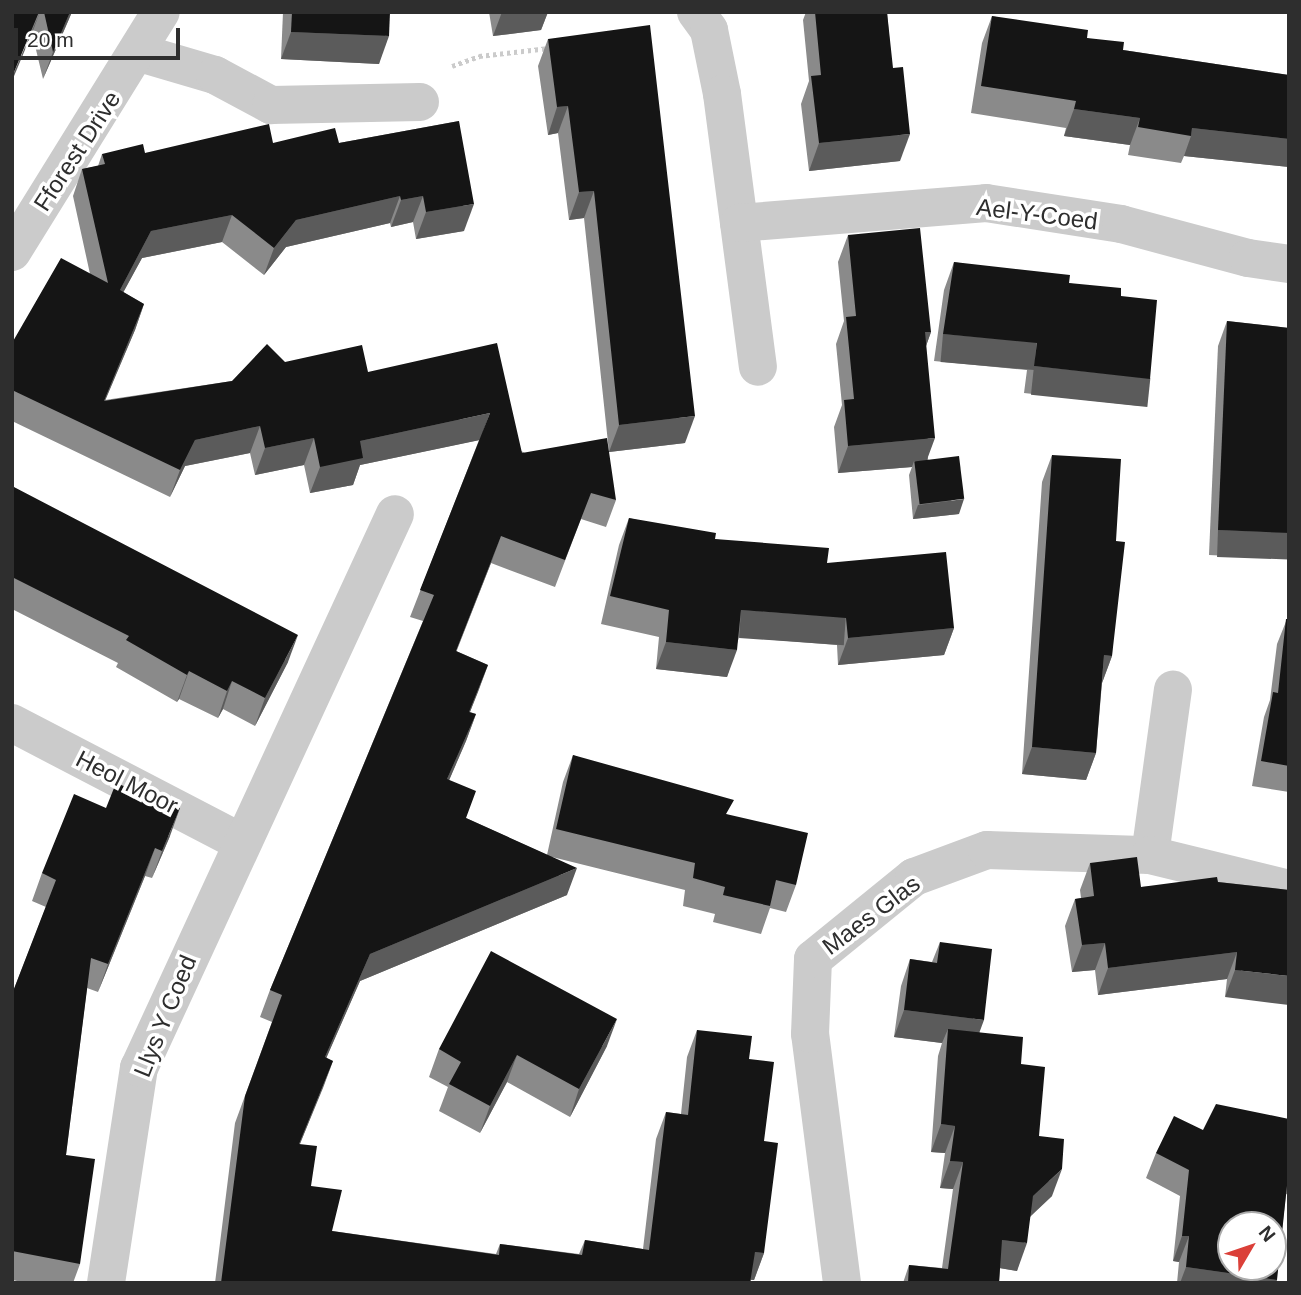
<!DOCTYPE html>
<style>
body{margin:0}
#map{position:relative;width:1301px;height:1295px;overflow:hidden;background:#fff;font-family:Helvetica,sans-serif}
div>[style]{position:absolute}
.path>*{height:4.5px;margin-top:-2.25px;transform-origin:0;background:repeating-linear-gradient(90deg,#cbcbcb 0 3.5px,transparent 0 7px)}
.minor>*{height:38px;margin:-19px;padding:0 19px;transform-origin:19px;border-radius:19px;background:#cbcbcb}
.wall>*{inset:0;background:#8a8a8a}
.shaded-wall>*{inset:0;background:#5b5b5b;transform-origin:0 0}
.building>*{inset:0;background:#151515;transform-origin:0 0}
span{translate:-50% -50%;white-space:nowrap;text-align:center;line-height:1.15;-webkit-text-stroke:7px #fff;paint-order:stroke}
.street-label{font-size:24px;color:#2e2e2e}
.frame{position:absolute;inset:0;border:14px solid #2e2e2e;pointer-events:none}
.north{position:absolute;left:1217px;top:1211px;width:70px;height:70px;box-sizing:border-box;background:#fff;border:2px solid #ababab;border-radius:50%;rotate:51deg;font-size:19px;font-weight:700;line-height:28px;text-align:center;color:#2e2e2e}
.north::after{content:'';display:block;margin:auto;width:24px;height:32px;background:#db4039;clip-path:polygon(50% 0,100% 100%,50% 72%,0 100%)}
.scale{position:absolute;left:14px;top:28px;width:166px;height:32px;box-sizing:border-box;border:4px solid #2e2e2e;border-top:0;padding-left:9px;font-size:21px;line-height:24px;white-space:nowrap;color:#2e2e2e;-webkit-text-stroke:5px #fff;paint-order:stroke}
</style>
<div id="map">
<div class="path">
<div style="left:452px;top:66px;width:29px;rotate:-20deg"></div>
<div style="left:479px;top:56px;width:70px;rotate:-6.5deg"></div>
</div>
<div class="minor">
<div style="left:696px;top:12px;width:22px;rotate:54deg"></div>
<div style="left:709px;top:30px;width:65px;rotate:78.5deg"></div>
<div style="left:722px;top:94px;width:275px;rotate:82.5deg"></div>
<div style="left:140px;top:53px;width:78px;rotate:16.3deg"></div>
<div style="left:215px;top:75px;width:64px;rotate:28.2deg"></div>
<div style="left:271px;top:105px;width:149px;rotate:-1.2deg"></div>
<div style="left:739px;top:223px;width:248px;rotate:-4.6deg"></div>
<div style="left:986px;top:203px;width:137px;rotate:8.8deg"></div>
<div style="left:1121px;top:224px;width:131px;rotate:15deg"></div>
<div style="left:1248px;top:258px;width:41px;rotate:8.3deg"></div>
<div style="left:12px;top:252px;width:282px;rotate:-58.2deg"></div>
<div style="left:12px;top:723px;width:258px;rotate:27.5deg"></div>
<div style="left:1150px;top:855px;width:167px;rotate:-82.1deg"></div>
<div style="left:106px;top:1283px;width:218px;rotate:-81.3deg"></div>
<div style="left:139px;top:1068px;width:610px;rotate:-65.2deg"></div>
<div style="left:842px;top:1283px;width:251px;rotate:-97.3deg"></div>
<div style="left:810px;top:1034px;width:75px;rotate:-87.7deg"></div>
<div style="left:813px;top:959px;width:130px;rotate:-39.1deg"></div>
<div style="left:914px;top:877px;width:78px;rotate:-20.3deg"></div>
<div style="left:987px;top:850px;width:163px;rotate:1.8deg"></div>
<div style="left:1150px;top:855px;width:143px;rotate:13.7deg"></div>
</div>
<div class="wall">
<div style="clip-path:polygon(12px 12px,72px 12px,43px 79px,32px 33px)"></div>
<div style="clip-path:polygon(283px 12px,390px 12px,379px 64px,281px 59px)"></div>
<div style="clip-path:polygon(489px 12px,548px 12px,541px 30px,493px 36px)"></div>
<div style="clip-path:polygon(806px 12px,887px 12px,900px 161px,809px 171px,801px 104px,809px 81px,803px 20px)"></div>
<div style="clip-path:polygon(992px 16px,1087px 38px,1123px 50px,1289px 75px,1289px 167px,1184px 156px,1181px 163px,1128px 155px,1130px 145px,1064px 136px,1066px 128px,971px 113px,982px 43px)"></div>
<div style="clip-path:polygon(548px 39px,685px 443px,609px 452px,584px 218px,569px 220px,558px 133px,548px 135px,538px 66px)"></div>
<div style="clip-path:polygon(459px 121px,464px 231px,416px 239px,413px 222px,391px 227px,390px 223px,286px 247px,264px 275px,222px 242px,142px 258px,123px 292px,144px 304px,135px 330px,105px 400px,232px 381px,285px 362px,368px 372px,616px 500px,606px 527px,581px 519px,555px 587px,491px 563px,456px 651px,488px 665px,470px 712px,476px 714px,466px 741px,449px 780px,466px 818px,547px 855px,563px 782px,573px 755px,728px 815px,796px 885px,786px 912px,770px 908px,761px 934px,713px 922px,715px 914px,683px 906px,685px 890px,552px 857px,567px 895px,360px 981px,326px 1058px,333px 1061px,300px 1144px,311px 1186px,332px 1231px,496px 1254px,500px 1244px,579px 1254px,585px 1240px,643px 1249px,656px 1139px,666px 1112px,681px 1114px,687px 1057px,697px 1030px,749px 1059px,764px 1141px,764px 1253px,754px 1280px,751px 1280px,750px 1283px,215px 1283px,235px 1123px,272px 1022px,260px 1017px,270px 990px,423px 621px,410px 617px,479px 440px,360px 465px,353px 485px,310px 493px,304px 465px,255px 475px,250px 453px,185px 466px,170px 497px,12px 421px,12px 343px,90px 274px,73px 196px,82px 169px,98px 166px,102px 154px,145px 153px,273px 143px,339px 143px)"></div>
<div style="clip-path:polygon(848px 235px,931px 332px,926px 346px,928px 459px,959px 514px,913px 519px,909px 475px,912px 467px,838px 473px,834px 427px,842px 405px,836px 344px,844px 321px,838px 262px)"></div>
<div style="clip-path:polygon(954px 262px,1069px 283px,1121px 296px,1140px 406px,1024px 393px,1027px 370px,934px 361px,944px 290px)"></div>
<div style="clip-path:polygon(1227px 321px,1289px 328px,1289px 559px,1209px 555px,1218px 346px)"></div>
<div style="clip-path:polygon(1052px 455px,1116px 541px,1112px 656px,1102px 683px,1096px 753px,1086px 780px,1022px 774px,1042px 482px)"></div>
<div style="clip-path:polygon(12px 486px,288px 662px,255px 726px,223px 709px,218px 718px,179px 699px,177px 702px,116px 667px,118px 663px,12px 609px)"></div>
<div style="clip-path:polygon(629px 518px,715px 539px,827px 563px,954px 628px,944px 655px,838px 665px,837px 645px,739px 637px,727px 677px,656px 669px,659px 637px,601px 624px,619px 545px)"></div>
<div style="clip-path:polygon(1289px 584px,1289px 792px,1252px 786px,1264px 717px,1270px 700px,1277px 644px,1287px 619px)"></div>
<div style="clip-path:polygon(170px 836px,152px 878px,145px 876px,98px 992px,87px 988px,66px 1155px,80px 1264px,73px 1283px,27px 1283px,12px 1280px,12px 994px,46px 907px,32px 901px,42px 873px)"></div>
<div style="clip-path:polygon(1090px 863px,1141px 887px,1218px 882px,1289px 890px,1225px 997px,1227px 979px,1098px 995px,1095px 970px,1072px 972px,1065px 926px,1075px 899px,1081px 898px,1080px 890px)"></div>
<div style="clip-path:polygon(940px 942px,979px 1032px,1021px 1064px,1052px 1196px,1030px 1217px,1017px 1271px,1000px 1268px,999px 1283px,903px 1283px,909px 1265px,942px 1268px,953px 1189px,940px 1188px,945px 1153px,931px 1152px,938px 1056px,942px 1043px,894px 1037px,901px 986px,910px 959px,932px 962px)"></div>
<div style="clip-path:polygon(607px 1046px,570px 1117px,507px 1082px,480px 1133px,439px 1111px,448px 1087px,429px 1077px,439px 1049px)"></div>
<div style="clip-path:polygon(1289px 1119px,1289px 1195px,1286px 1194px,1276px 1283px,1177px 1283px,1179px 1262px,1173px 1261px,1180px 1196px,1146px 1178px,1156px 1153px,1203px 1130px)"></div>
</div>
<div class="shaded-wall">
<div style="clip-path:polygon(40px 12px,32px 33px,12px 81px,12px 77px)"></div>
<div style="clip-path:polygon(70px 12px,72px 12px,43px 79px,53px 52px)"></div>
<div style="clip-path:polygon(502px 12px,548px 12px,541px 30px,493px 36px)"></div>
<div style="clip-path:polygon(291px 32px,389px 36px,379px 64px,281px 59px)"></div>
<div style="clip-path:polygon(568px 106px,558px 133px,548px 135px,557px 107px)"></div>
<div style="clip-path:polygon(1074px 109px,1140px 118px,1130px 145px,1064px 136px)"></div>
<div style="clip-path:polygon(1192px 128px,1289px 139px,1289px 167px,1184px 156px,1191px 136px)"></div>
<div style="clip-path:polygon(910px 134px,900px 161px,809px 171px,819px 143px)"></div>
<div style="clip-path:polygon(594px 191px,584px 218px,569px 220px,579px 192px)"></div>
<div style="clip-path:polygon(400px 196px,390px 223px,286px 247px,264px 275px,274px 248px,296px 220px)"></div>
<div style="clip-path:polygon(423px 196px,413px 222px,391px 227px,401px 200px)"></div>
<div style="clip-path:polygon(474px 204px,464px 231px,416px 239px,426px 212px)"></div>
<div style="clip-path:polygon(232px 215px,222px 242px,142px 258px,110px 317px,120px 290px,151px 231px)"></div>
<div style="clip-path:polygon(144px 304px,135px 330px,94px 427px,104px 401px)"></div>
<div style="clip-path:polygon(925px 332px,931px 332px,921px 360px)"></div>
<div style="left:943px;top:334px;width:94px;height:28px;rotate:5deg"></div>
<div style="left:1034px;top:366px;width:117px;height:29px;rotate:6deg"></div>
<div style="clip-path:polygon(490px 413px,480px 440px,360px 465px,353px 485px,310px 493px,320px 467px,360px 441px)"></div>
<div style="clip-path:polygon(695px 416px,685px 443px,609px 452px,619px 425px)"></div>
<div style="clip-path:polygon(260px 426px,250px 453px,185px 466px,170px 497px,180px 470px,195px 440px)"></div>
<div style="clip-path:polygon(314px 438px,304px 465px,255px 475px,265px 448px)"></div>
<div style="clip-path:polygon(935px 438px,925px 465px,914px 461px,912px 467px,838px 473px,848px 446px)"></div>
<div style="clip-path:polygon(964px 499px,959px 514px,913px 519px,918px 505px)"></div>
<div style="left:1218px;top:530px;width:71px;height:27px;rotate:2deg"></div>
<div style="clip-path:polygon(501px 536px,491px 563px,446px 678px,456px 651px)"></div>
<div style="left:741px;top:610px;width:105px;height:28px;rotate:4deg"></div>
<div style="clip-path:polygon(954px 628px,944px 655px,838px 665px,848px 638px)"></div>
<div style="clip-path:polygon(298px 635px,288px 662px,255px 726px,265px 698px)"></div>
<div style="clip-path:polygon(666px 642px,737px 650px,727px 677px,656px 669px)"></div>
<div style="clip-path:polygon(1104px 655px,1112px 656px,1102px 683px)"></div>
<div style="clip-path:polygon(488px 665px,478px 692px,459px 739px,469px 712px)"></div>
<div style="clip-path:polygon(189px 671px,179px 699px,177px 702px,187px 675px)"></div>
<div style="clip-path:polygon(232px 681px,223px 709px,218px 718px,227px 691px)"></div>
<div style="clip-path:polygon(476px 714px,466px 741px,438px 806px,447px 779px)"></div>
<div style="clip-path:polygon(1032px 747px,1096px 753px,1086px 780px,1022px 774px)"></div>
<div style="clip-path:polygon(180px 808px,170px 836px,152px 878px,162px 851px)"></div>
<div style="clip-path:polygon(155px 848px,145px 876px,98px 992px,108px 964px)"></div>
<div style="clip-path:polygon(577px 868px,567px 895px,360px 981px,315px 1084px,325px 1057px,370px 954px)"></div>
<div style="clip-path:polygon(1105px 943px,1095px 970px,1072px 972px,1082px 945px)"></div>
<div style="clip-path:polygon(1237px 952px,1227px 979px,1098px 995px,1108px 968px)"></div>
<div style="clip-path:polygon(1235px 970px,1289px 976px,1289px 1005px,1225px 997px)"></div>
<div style="clip-path:polygon(904px 1010px,984px 1020px,974px 1047px,948px 1029px,942px 1043px,894px 1037px)"></div>
<div style="clip-path:polygon(617px 1019px,607px 1046px,570px 1117px,579px 1089px)"></div>
<div style="clip-path:polygon(517px 1055px,507px 1082px,480px 1133px,490px 1106px)"></div>
<div style="clip-path:polygon(333px 1061px,323px 1088px,289px 1170px,299px 1144px)"></div>
<div style="clip-path:polygon(941px 1124px,955px 1126px,945px 1153px,931px 1152px)"></div>
<div style="clip-path:polygon(950px 1161px,963px 1162px,953px 1189px,940px 1188px)"></div>
<div style="clip-path:polygon(1062px 1169px,1052px 1196px,1023px 1223px,1033px 1196px)"></div>
<div style="clip-path:polygon(1182px 1236px,1189px 1236px,1179px 1262px,1173px 1261px)"></div>
<div style="clip-path:polygon(1002px 1240px,1027px 1243px,1017px 1271px,993px 1267px)"></div>
<div style="clip-path:polygon(755px 1252px,764px 1253px,754px 1280px,745px 1279px)"></div>
<div style="clip-path:polygon(1186px 1267px,1277px 1280px,1276px 1283px,1180px 1283px)"></div>
</div>
<div class="building">
<div style="clip-path:polygon(12px 12px,39px 12px,12px 77px)"></div>
<div style="clip-path:polygon(44px 12px,70px 12px,53px 52px)"></div>
<div style="clip-path:polygon(292px 12px,390px 12px,389px 36px,291px 32px)"></div>
<div style="clip-path:polygon(815px 12px,887px 12px,893px 68px,903px 67px,910px 134px,819px 143px,811px 76px,821px 75px)"></div>
<div style="clip-path:polygon(992px 16px,1088px 30px,1087px 38px,1124px 42px,1123px 50px,1289px 75px,1289px 139px,1192px 128px,1191px 136px,1138px 127px,1140px 118px,1074px 109px,1076px 101px,981px 86px)"></div>
<div style="clip-path:polygon(650px 25px,695px 416px,619px 425px,594px 191px,579px 192px,568px 106px,557px 107px,548px 39px)"></div>
<div style="clip-path:polygon(459px 121px,474px 204px,426px 212px,423px 196px,401px 200px,400px 196px,296px 220px,274px 248px,232px 215px,151px 231px,120px 290px,144px 304px,104px 401px,232px 381px,267px 344px,285px 362px,362px 345px,368px 372px,497px 343px,522px 453px,607px 438px,616px 500px,591px 493px,565px 560px,501px 536px,456px 651px,488px 665px,469px 712px,476px 714px,447px 779px,476px 791px,466px 818px,577px 868px,370px 954px,325px 1057px,333px 1061px,299px 1144px,317px 1146px,311px 1186px,342px 1190px,332px 1231px,499px 1255px,500px 1244px,582px 1255px,585px 1240px,649px 1250px,666px 1112px,688px 1115px,697px 1030px,752px 1036px,749px 1059px,774px 1062px,764px 1141px,778px 1143px,764px 1253px,755px 1252px,750px 1283px,221px 1283px,245px 1096px,282px 995px,270px 990px,434px 595px,420px 590px,490px 413px,360px 441px,363px 458px,320px 467px,314px 438px,265px 448px,260px 426px,195px 440px,180px 470px,12px 390px,12px 343px,61px 258px,108px 283px,82px 169px,105px 164px,102px 154px,143px 144px,145px 153px,269px 124px,273px 143px,335px 128px,339px 143px)"></div>
<div style="clip-path:polygon(920px 228px,931px 332px,925px 332px,935px 438px,848px 446px,844px 400px,854px 399px,846px 317px,856px 316px,848px 235px)"></div>
<div style="clip-path:polygon(954px 262px,1070px 275px,1069px 283px,1121px 288px,1121px 296px,1157px 300px,1150px 379px,1034px 366px,1037px 343px,943px 334px)"></div>
<div style="clip-path:polygon(1227px 321px,1289px 328px,1289px 533px,1218px 530px)"></div>
<div style="clip-path:polygon(1052px 455px,1121px 459px,1116px 541px,1125px 542px,1112px 656px,1104px 655px,1096px 753px,1032px 747px)"></div>
<div style="left:959px;top:456px;width:43px;height:45px;rotate:83deg"></div>
<div style="clip-path:polygon(12px 486px,298px 635px,265px 698px,232px 681px,227px 691px,189px 671px,187px 675px,126px 640px,129px 636px,12px 577px)"></div>
<div style="clip-path:polygon(629px 518px,716px 533px,715px 539px,829px 548px,827px 563px,946px 552px,954px 628px,848px 638px,846px 618px,741px 610px,737px 650px,666px 642px,669px 610px,610px 596px)"></div>
<div style="clip-path:polygon(1286px 619px,1289px 619px,1289px 766px,1261px 761px,1273px 692px,1278px 693px)"></div>
<div style="clip-path:polygon(573px 755px,734px 800px,726px 814px,808px 833px,796px 885px,776px 880px,770px 906px,723px 895px,725px 887px,693px 878px,695px 863px,556px 829px)"></div>
<div style="clip-path:polygon(116px 783px,180px 808px,162px 851px,155px 848px,108px 964px,91px 958px,66px 1155px,95px 1159px,80px 1264px,12px 1251px,12px 994px,56px 880px,42px 873px,74px 794px,106px 808px)"></div>
<div style="clip-path:polygon(1137px 857px,1141px 887px,1217px 877px,1218px 882px,1289px 890px,1289px 976px,1235px 970px,1237px 952px,1108px 968px,1105px 943px,1082px 945px,1075px 899px,1094px 896px,1090px 863px)"></div>
<div style="clip-path:polygon(940px 942px,992px 949px,984px 1020px,904px 1010px,910px 959px,937px 963px)"></div>
<div style="clip-path:polygon(491px 951px,617px 1019px,579px 1089px,517px 1055px,490px 1106px,449px 1084px,461px 1062px,439px 1049px)"></div>
<div style="clip-path:polygon(948px 1029px,1023px 1037px,1021px 1064px,1045px 1067px,1039px 1136px,1064px 1139px,1062px 1169px,1033px 1196px,1027px 1243px,1002px 1240px,999px 1283px,908px 1283px,909px 1265px,948px 1269px,963px 1162px,950px 1161px,955px 1126px,941px 1124px)"></div>
<div style="clip-path:polygon(evenodd,1216px 1104px,1289px 1119px,1289px 1167px,1277px 1280px,1186px 1267px,1189px 1236px,1182px 1236px,1189px 1170px,1156px 1153px,1174px 1116px,1203px 1130px,1216px 1104px,1231px 1225px,1273px 1225px,1273px 1267px,1231px 1267px,1231px 1225px)"></div>
</div>
<div class="street-label">
<span style="left:77px;top:151px;rotate:-57deg">Fforest Drive</span>
<span style="left:1037px;top:214px;rotate:7deg">Ael-Y-Coed</span>
<span style="left:127px;top:782px;rotate:27deg">Heol Moor</span>
<span style="left:871px;top:915px;rotate:-37deg">Maes Glas</span>
<span style="left:165px;top:1016px;rotate:-68deg">Llys Y Coed</span>
</div>
<div class="frame"></div>
<div class="north">N</div>
<div class="scale">20 m</div>
</div>
